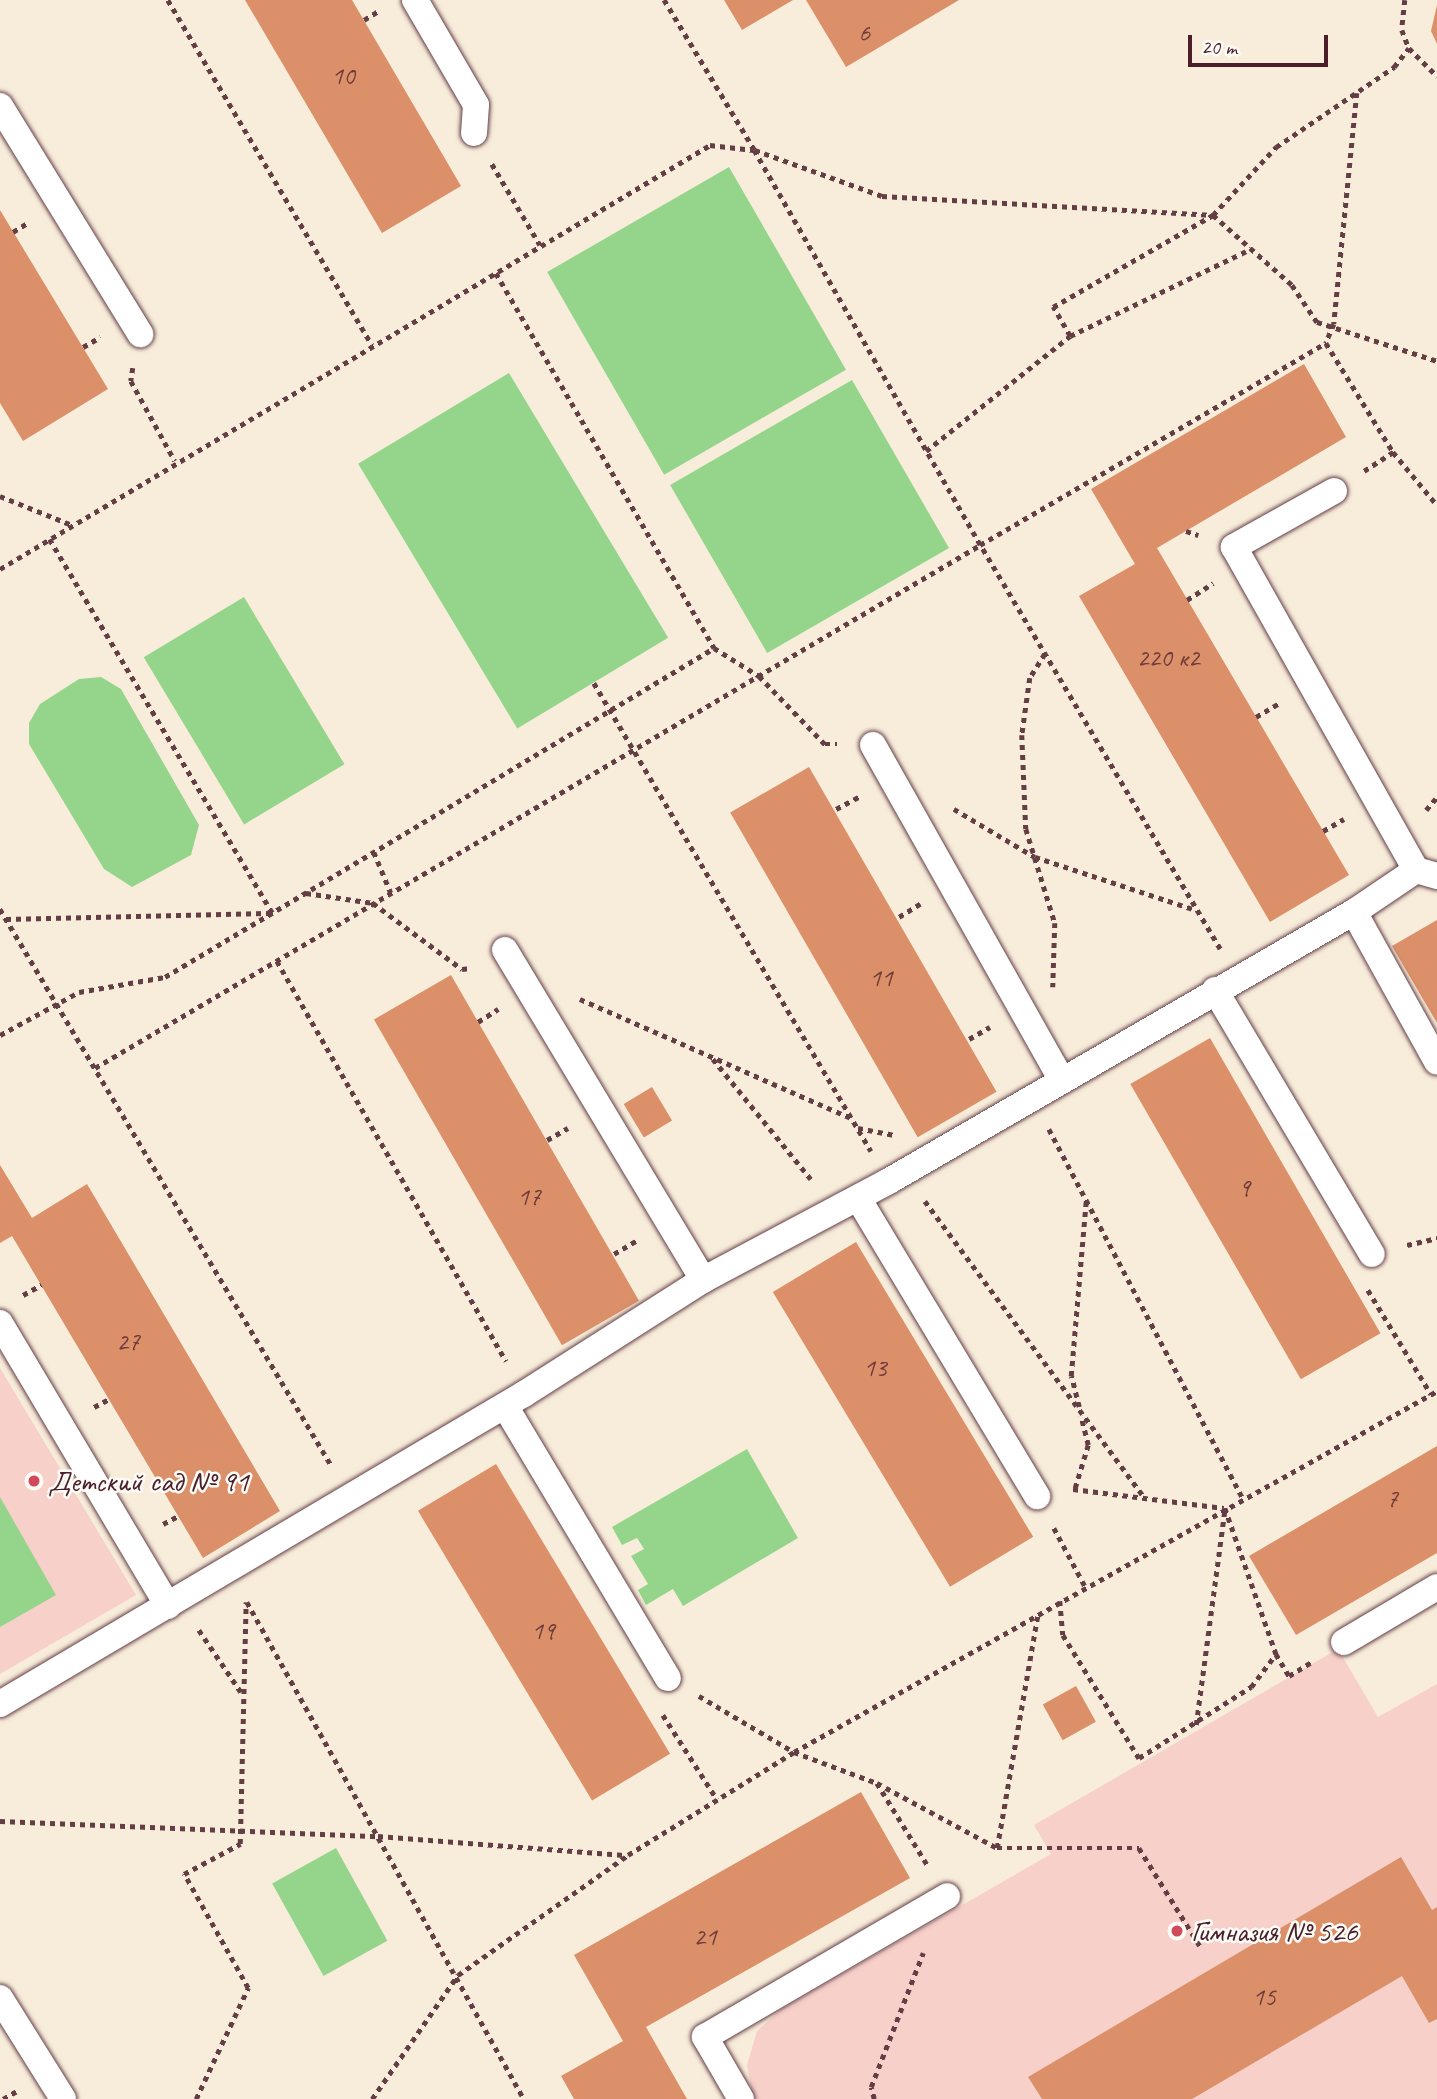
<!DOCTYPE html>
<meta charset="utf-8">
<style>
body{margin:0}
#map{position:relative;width:1437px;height:2099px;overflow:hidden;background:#f8eddb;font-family:Caveat,sans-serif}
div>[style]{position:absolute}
.built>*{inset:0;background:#f7d0ca}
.green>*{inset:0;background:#95d58b;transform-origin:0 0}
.building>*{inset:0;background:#db9069;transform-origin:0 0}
.path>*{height:4.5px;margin-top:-2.25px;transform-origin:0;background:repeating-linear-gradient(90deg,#643e45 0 5px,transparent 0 10px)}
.roads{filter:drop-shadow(0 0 2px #643e45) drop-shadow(0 0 2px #643e45)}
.lane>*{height:26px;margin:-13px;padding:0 13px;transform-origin:13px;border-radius:13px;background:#fff}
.dots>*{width:19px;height:19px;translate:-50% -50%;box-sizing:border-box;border:4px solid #fdfcf7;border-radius:50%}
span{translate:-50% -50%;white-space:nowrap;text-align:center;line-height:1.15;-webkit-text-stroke:5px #fdfcf7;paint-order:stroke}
.number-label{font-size:26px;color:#6e3b3a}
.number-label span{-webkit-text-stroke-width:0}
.poi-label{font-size:30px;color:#4a1f2b}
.left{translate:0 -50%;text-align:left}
.scale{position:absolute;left:1188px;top:35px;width:140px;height:32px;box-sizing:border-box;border:4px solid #4a1f2b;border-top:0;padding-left:9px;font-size:21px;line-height:24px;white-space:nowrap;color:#4a1f2b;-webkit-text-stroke:5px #fdfcf7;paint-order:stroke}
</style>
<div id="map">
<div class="built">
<div style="clip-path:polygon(0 1368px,136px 1595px,0 1674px)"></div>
<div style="clip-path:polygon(1338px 1649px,1378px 1717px,1437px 1684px,1437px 2099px,753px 2099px,747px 2065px,757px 2031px,783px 2008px,1051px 1854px,1034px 1825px)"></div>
</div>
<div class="green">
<div style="left:729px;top:167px;width:234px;height:210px;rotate:60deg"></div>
<div style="left:509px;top:373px;width:309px;height:176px;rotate:59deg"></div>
<div style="left:852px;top:380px;width:194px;height:210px;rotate:60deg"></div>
<div style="left:244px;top:597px;width:195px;height:117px;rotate:59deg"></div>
<div style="clip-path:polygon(101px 677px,121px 689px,199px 825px,191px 855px,132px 887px,104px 869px,29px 744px,29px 723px,40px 704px,79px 679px)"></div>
<div style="clip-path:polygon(747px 1449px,798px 1538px,683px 1606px,673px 1589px,646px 1605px,638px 1590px,648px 1584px,631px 1556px,644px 1549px,637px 1538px,622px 1545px,612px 1527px)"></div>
<div style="clip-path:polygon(0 1497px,56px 1595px,0 1627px)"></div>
<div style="left:336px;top:1848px;width:106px;height:73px;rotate:61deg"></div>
</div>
<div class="building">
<div style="clip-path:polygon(245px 0,352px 0,461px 186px,382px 233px)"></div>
<div style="clip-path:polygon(724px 0,793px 0,742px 30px)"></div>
<div style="clip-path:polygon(806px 0,959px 0,846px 67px)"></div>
<div style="clip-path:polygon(1437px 5px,1437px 44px,1431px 31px)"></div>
<div style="clip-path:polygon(0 210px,108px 389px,23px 441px,0 403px)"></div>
<div style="clip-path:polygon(1304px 364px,1346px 437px,1157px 548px,1349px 875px,1270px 922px,1079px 596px,1135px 564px,1091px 489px)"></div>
<div style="left:809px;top:767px;width:375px;height:91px;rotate:60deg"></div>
<div style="clip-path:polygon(1437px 920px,1437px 1023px,1392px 946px)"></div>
<div style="left:451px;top:975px;width:376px;height:89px;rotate:60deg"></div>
<div style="left:1210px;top:1038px;width:341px;height:92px;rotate:60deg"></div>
<div style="left:652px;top:1087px;width:39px;height:33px;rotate:59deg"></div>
<div style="clip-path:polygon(0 1165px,32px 1218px,87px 1184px,280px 1511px,203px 1558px,12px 1236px,0 1243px)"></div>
<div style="left:856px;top:1242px;width:344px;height:97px;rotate:59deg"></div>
<div style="clip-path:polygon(1437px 1446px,1437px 1553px,1296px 1635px,1249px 1556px)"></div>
<div style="left:496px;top:1464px;width:338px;height:91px;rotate:59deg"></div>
<div style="left:1076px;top:1686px;width:41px;height:38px;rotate:61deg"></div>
<div style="clip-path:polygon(861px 1792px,910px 1878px,646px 2027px,687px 2099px,574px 2099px,561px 2076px,623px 2041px,574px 1955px)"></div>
<div style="clip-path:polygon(1401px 1857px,1432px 1910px,1437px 1907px,1437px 2019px,1429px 2023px,1402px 1976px,1192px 2099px,1042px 2099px,1028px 2077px)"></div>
</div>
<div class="path">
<div style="left:168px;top:0;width:401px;rotate:59.4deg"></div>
<div style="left:1405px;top:0;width:30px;rotate:96deg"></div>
<div style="left:1402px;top:30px;width:19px;rotate:69deg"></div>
<div style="left:1409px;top:48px;width:40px;rotate:45deg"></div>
<div style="left:364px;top:20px;width:19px;rotate:-32deg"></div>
<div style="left:1357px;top:93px;width:232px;rotate:95.7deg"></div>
<div style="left:1334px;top:324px;width:21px;rotate:113deg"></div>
<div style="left:1326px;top:343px;width:128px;rotate:58.4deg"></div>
<div style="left:1393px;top:452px;width:69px;rotate:50.3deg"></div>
<div style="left:755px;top:150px;width:135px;rotate:19.9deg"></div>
<div style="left:882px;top:196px;width:332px;rotate:3.3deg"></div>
<div style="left:1213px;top:215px;width:106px;rotate:41.5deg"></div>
<div style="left:1292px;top:285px;width:45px;rotate:56deg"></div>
<div style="left:1317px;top:322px;width:126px;rotate:18deg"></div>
<div style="left:492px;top:164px;width:94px;rotate:59.3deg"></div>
<div style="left:13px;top:232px;width:19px;rotate:-32deg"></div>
<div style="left:496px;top:273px;width:434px;rotate:59.8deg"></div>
<div style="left:714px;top:648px;width:53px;rotate:31.9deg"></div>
<div style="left:759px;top:676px;width:95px;rotate:45.9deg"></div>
<div style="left:825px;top:744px;width:12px"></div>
<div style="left:1070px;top:336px;width:34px;rotate:-120deg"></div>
<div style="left:1053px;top:307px;width:185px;rotate:-29.9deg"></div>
<div style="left:1213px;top:215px;width:93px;rotate:-47.2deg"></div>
<div style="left:1276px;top:147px;width:143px;rotate:-34.1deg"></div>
<div style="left:1394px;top:67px;width:24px;rotate:-52deg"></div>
<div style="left:83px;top:347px;width:20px;rotate:-30deg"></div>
<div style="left:133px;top:368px;width:13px;rotate:99deg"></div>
<div style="left:131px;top:381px;width:91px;rotate:61.2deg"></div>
<div style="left:926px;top:451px;width:184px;rotate:-38.6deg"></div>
<div style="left:1070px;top:336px;width:201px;rotate:-25.7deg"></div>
<div style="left:1364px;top:471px;width:35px;rotate:-33deg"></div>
<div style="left:0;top:496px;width:78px;rotate:21.9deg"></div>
<div style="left:1186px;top:531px;width:13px;rotate:18deg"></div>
<div style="left:0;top:569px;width:827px;rotate:-30.84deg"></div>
<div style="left:710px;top:145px;width:44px;rotate:6.5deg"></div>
<div style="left:754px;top:150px;width:175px;rotate:-121deg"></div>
<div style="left:1187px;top:600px;width:31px;rotate:-33deg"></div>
<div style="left:1045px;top:654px;width:28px;rotate:122deg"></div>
<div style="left:1030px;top:678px;width:58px;rotate:98deg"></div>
<div style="left:1022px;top:735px;width:94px;rotate:87.6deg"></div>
<div style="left:1026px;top:829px;width:98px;rotate:72.9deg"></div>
<div style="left:1055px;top:923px;width:64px;rotate:91.8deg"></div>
<div style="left:594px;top:683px;width:544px;rotate:59.38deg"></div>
<div style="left:1256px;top:717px;width:27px;rotate:-31deg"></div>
<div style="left:836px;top:809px;width:27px;rotate:-28deg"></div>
<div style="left:954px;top:809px;width:94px;rotate:30.7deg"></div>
<div style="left:1035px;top:857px;width:169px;rotate:18.2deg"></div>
<div style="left:1426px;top:810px;width:17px;rotate:-50deg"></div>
<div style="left:1323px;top:831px;width:24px;rotate:-30deg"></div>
<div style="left:374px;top:852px;width:44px;rotate:67.5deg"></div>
<div style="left:306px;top:893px;width:68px;rotate:8.5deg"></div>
<div style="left:373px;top:903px;width:111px;rotate:36.6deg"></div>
<div style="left:462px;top:969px;width:9px;rotate:-6deg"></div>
<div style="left:0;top:909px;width:647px;rotate:59.23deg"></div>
<div style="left:899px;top:917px;width:25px;rotate:-32deg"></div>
<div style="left:6px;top:919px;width:266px;rotate:-1.3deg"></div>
<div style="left:272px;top:913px;width:435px;rotate:-120.8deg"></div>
<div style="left:1220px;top:949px;width:470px;rotate:-120.7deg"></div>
<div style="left:980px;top:545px;width:401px;rotate:-30.3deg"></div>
<div style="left:277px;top:961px;width:461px;rotate:60.2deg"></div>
<div style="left:580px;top:999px;width:296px;rotate:23.7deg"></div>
<div style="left:478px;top:1022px;width:24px;rotate:-33deg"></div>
<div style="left:0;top:1035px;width:90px;rotate:-28.6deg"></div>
<div style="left:79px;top:992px;width:87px;rotate:-9.9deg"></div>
<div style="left:165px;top:977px;width:640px;rotate:-30.93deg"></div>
<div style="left:969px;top:1039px;width:24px;rotate:-30deg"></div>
<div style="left:713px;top:1059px;width:155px;rotate:50.8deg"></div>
<div style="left:95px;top:1068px;width:1028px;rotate:-30.58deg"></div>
<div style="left:980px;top:545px;width:455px;rotate:-119.8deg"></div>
<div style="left:858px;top:1128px;width:37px;rotate:11deg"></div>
<div style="left:1049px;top:1129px;width:417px;rotate:62.3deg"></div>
<div style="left:547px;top:1140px;width:24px;rotate:-30deg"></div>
<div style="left:925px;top:1201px;width:370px;rotate:53.5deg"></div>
<div style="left:1407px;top:1245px;width:31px;rotate:-13deg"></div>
<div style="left:614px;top:1254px;width:27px;rotate:-31deg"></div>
<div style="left:1368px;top:1290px;width:122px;rotate:58.8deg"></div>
<div style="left:23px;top:1295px;width:21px;rotate:-29deg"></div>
<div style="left:94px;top:1407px;width:17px;rotate:-28deg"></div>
<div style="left:1079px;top:1407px;width:32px;rotate:-104deg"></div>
<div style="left:1071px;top:1376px;width:177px;rotate:-85.1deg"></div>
<div style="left:1075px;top:1488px;width:45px;rotate:-73.2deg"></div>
<div style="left:1088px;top:1445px;width:30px;rotate:-104deg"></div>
<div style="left:1073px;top:1489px;width:152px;rotate:7.2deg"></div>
<div style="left:1225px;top:1508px;width:155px;rotate:70.7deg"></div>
<div style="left:1276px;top:1654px;width:26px;rotate:59deg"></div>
<div style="left:1289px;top:1676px;width:28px;rotate:-32deg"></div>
<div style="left:163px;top:1524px;width:17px;rotate:-28deg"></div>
<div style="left:1054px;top:1528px;width:66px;rotate:61.9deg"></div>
<div style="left:1060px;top:1601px;width:34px;rotate:85deg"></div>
<div style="left:1063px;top:1635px;width:145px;rotate:58.3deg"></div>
<div style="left:1139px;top:1758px;width:133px;rotate:-32.4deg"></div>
<div style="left:1251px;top:1687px;width:41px;rotate:-52.9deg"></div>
<div style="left:247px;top:1602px;width:569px;rotate:60.87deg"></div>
<div style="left:199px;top:1630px;width:75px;rotate:55.9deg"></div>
<div style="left:699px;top:1696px;width:110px;rotate:30.5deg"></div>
<div style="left:794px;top:1752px;width:89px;rotate:20.5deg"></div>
<div style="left:877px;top:1783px;width:97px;rotate:58.4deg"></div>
<div style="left:663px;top:1715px;width:100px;rotate:57.3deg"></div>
<div style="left:1196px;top:1725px;width:218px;rotate:-82.4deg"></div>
<div style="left:877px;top:1783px;width:136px;rotate:28.4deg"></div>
<div style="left:997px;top:1848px;width:142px"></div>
<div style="left:1139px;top:1848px;width:115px;rotate:58.1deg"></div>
<div style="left:0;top:1821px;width:378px;rotate:2.3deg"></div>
<div style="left:378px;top:1836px;width:250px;rotate:4.4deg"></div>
<div style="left:997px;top:1848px;width:238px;rotate:-80.1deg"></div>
<div style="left:3px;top:2099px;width:16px;rotate:-30deg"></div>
<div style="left:196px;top:2099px;width:123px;rotate:-64.9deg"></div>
<div style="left:248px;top:1988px;width:131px;rotate:-119.3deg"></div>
<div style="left:184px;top:1874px;width:64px;rotate:-28.2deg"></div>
<div style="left:240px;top:1844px;width:242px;rotate:-88.6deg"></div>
<div style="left:372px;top:2099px;width:151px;rotate:-55.3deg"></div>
<div style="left:458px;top:1975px;width:208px;rotate:-35.2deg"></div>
<div style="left:628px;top:1855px;width:195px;rotate:-31.8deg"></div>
<div style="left:794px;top:1752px;width:737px;rotate:-29.31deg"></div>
<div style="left:874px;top:2099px;width:12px;rotate:-104deg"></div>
<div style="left:871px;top:2087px;width:144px;rotate:-68.8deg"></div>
</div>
<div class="roads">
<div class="lane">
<div style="left:415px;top:0;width:121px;rotate:59.8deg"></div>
<div style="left:476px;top:105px;width:28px;rotate:94deg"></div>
<div style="left:0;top:106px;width:268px;rotate:58.4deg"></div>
<div style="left:1334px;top:491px;width:115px;rotate:150.8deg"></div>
<div style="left:1234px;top:547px;width:371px;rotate:60.6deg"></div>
<div style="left:873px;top:745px;width:381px;rotate:60.6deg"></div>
<div style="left:1354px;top:912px;width:171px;rotate:61deg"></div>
<div style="left:505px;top:950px;width:385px;rotate:59deg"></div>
<div style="left:1215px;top:990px;width:307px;rotate:59.3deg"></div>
<div style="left:858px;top:1198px;width:348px;rotate:59deg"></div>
<div style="left:0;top:1323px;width:329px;rotate:59.3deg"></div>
<div style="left:505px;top:1406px;width:317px;rotate:59.1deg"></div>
<div style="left:1344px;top:1642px;width:108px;rotate:-30.6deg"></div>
<div style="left:0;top:1704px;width:609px;rotate:-30.61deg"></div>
<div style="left:524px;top:1394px;width:212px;rotate:-32.5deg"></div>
<div style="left:703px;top:1280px;width:211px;rotate:-28deg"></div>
<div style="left:889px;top:1181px;width:537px;rotate:-30.05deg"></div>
<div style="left:1354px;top:912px;width:75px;rotate:-34.1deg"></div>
<div style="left:1416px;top:870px;width:22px;rotate:16deg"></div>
<div style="left:0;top:1998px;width:119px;rotate:58deg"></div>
<div style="left:741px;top:2099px;width:72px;rotate:-120.1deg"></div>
<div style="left:705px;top:2037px;width:280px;rotate:-30.2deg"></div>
</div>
</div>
<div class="dots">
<div style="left:34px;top:1481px;background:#d1495b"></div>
<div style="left:1177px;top:1931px;background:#d1495b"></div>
</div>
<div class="number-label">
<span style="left:864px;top:33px">6</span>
<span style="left:343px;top:76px">10</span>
<span style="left:1168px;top:658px">220 к2</span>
<span style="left:881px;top:978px">11</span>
<span style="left:1244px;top:1188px">9</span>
<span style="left:529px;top:1197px">17</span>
<span style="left:128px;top:1342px">27</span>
<span style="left:875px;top:1368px">13</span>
<span style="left:1392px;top:1499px">7</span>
<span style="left:543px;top:1631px">19</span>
<span style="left:705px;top:1937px">21</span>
<span style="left:1264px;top:1997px">15</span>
</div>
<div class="poi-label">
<span class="left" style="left:48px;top:1481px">Детский сад № 91</span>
<span class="left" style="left:1191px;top:1931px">Гимназия № 526</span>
</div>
<div class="scale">20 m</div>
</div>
